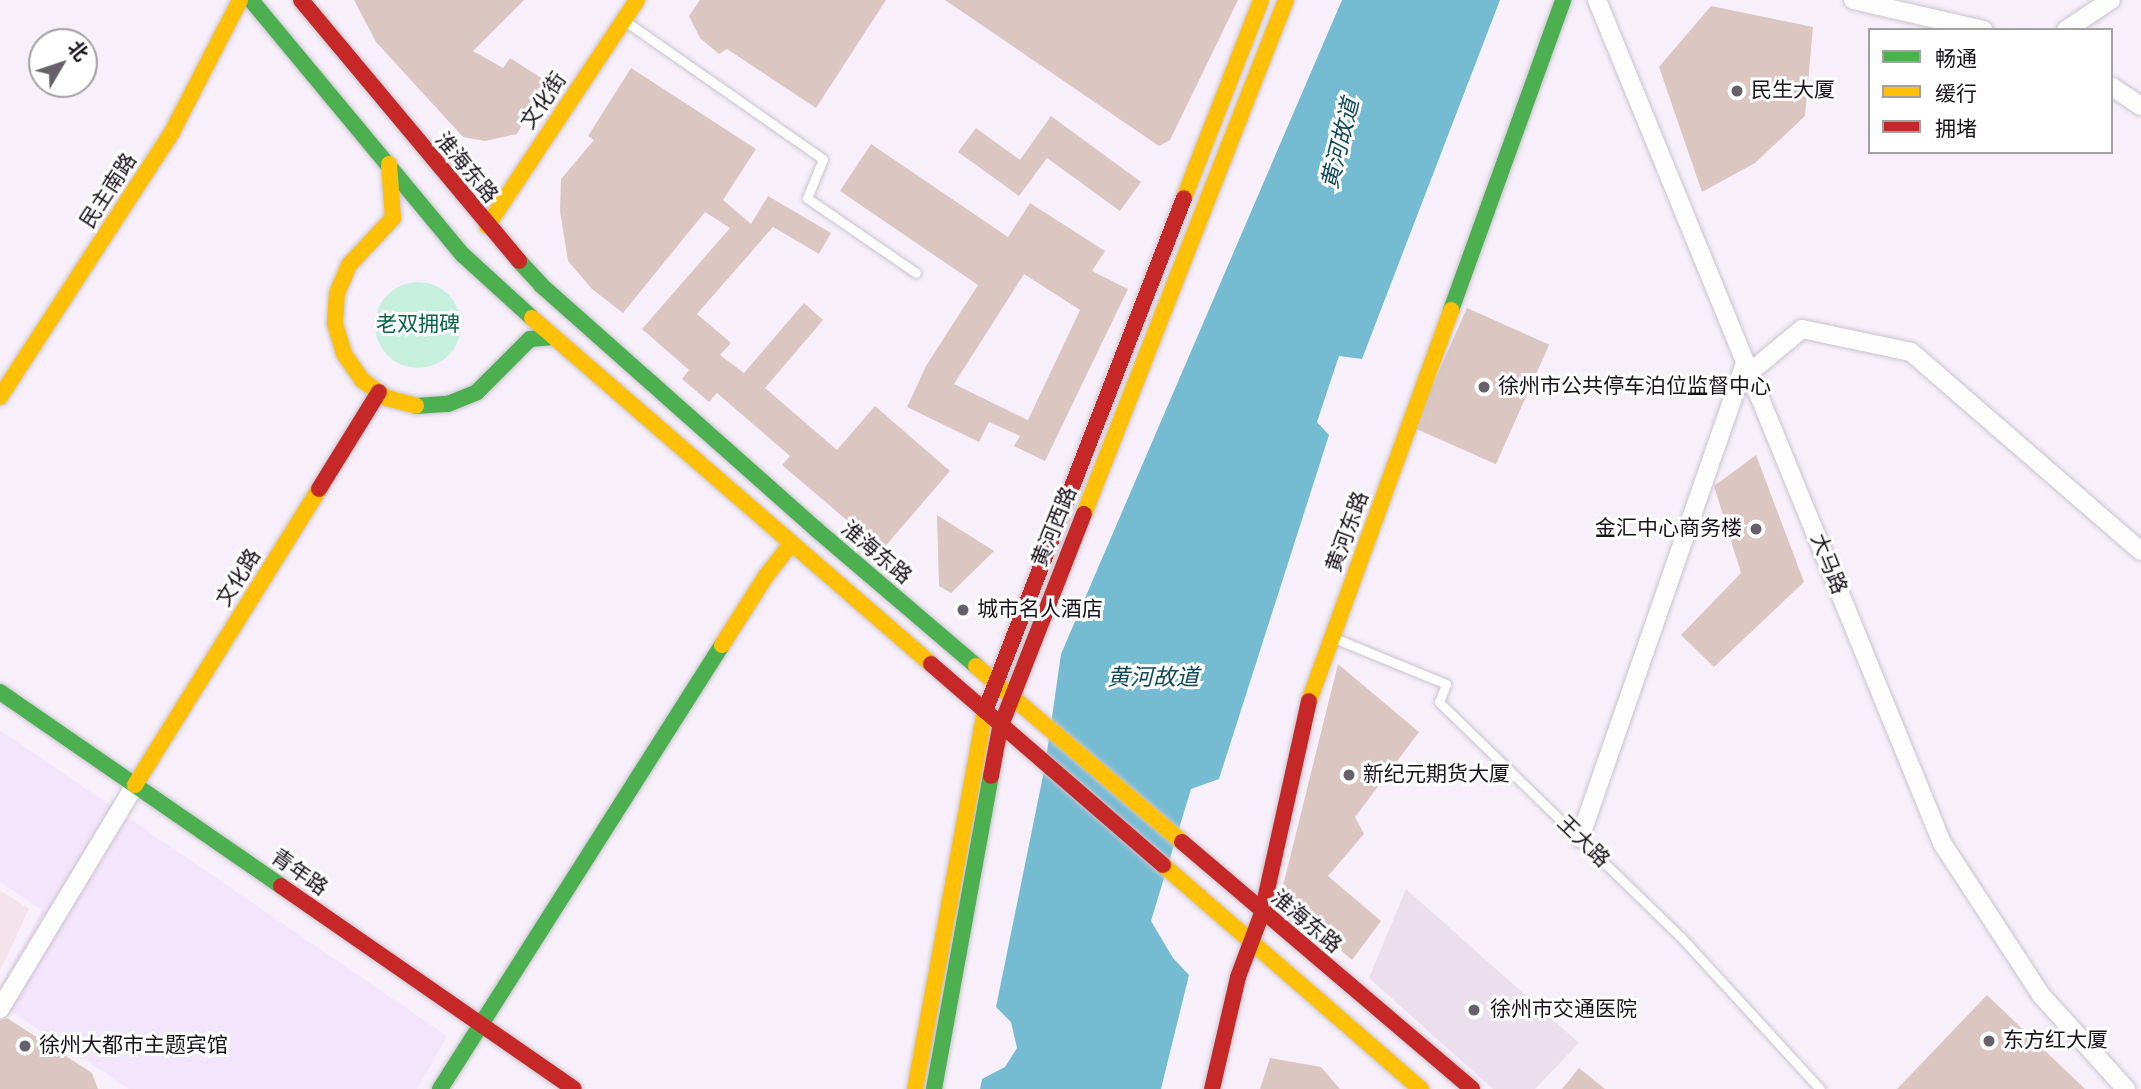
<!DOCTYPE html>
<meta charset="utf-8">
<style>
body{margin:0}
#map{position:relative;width:2141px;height:1089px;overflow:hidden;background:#f7f0fb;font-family:"Varela Round","Noto Sans SC",sans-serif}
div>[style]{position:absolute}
.built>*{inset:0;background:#f3e5fb}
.education>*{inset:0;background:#f4e3eb}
.medical>*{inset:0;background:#ebdeed}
.green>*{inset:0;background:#c6efde}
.round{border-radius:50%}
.water>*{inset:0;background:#75bcd3}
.building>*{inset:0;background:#dbc6c2;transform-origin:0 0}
.roads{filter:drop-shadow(0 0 2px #cac3ce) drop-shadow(0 0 2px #cac3ce)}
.lane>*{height:9px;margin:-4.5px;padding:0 4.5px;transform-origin:4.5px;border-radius:4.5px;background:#fefdfe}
.street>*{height:18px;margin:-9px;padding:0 9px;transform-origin:9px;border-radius:9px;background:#fefdfe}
.fast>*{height:16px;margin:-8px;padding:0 8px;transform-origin:8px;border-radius:8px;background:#4caf50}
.slow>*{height:16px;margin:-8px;padding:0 8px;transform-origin:8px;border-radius:8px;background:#ffc107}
.jam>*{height:16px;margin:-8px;padding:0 8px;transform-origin:8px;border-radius:8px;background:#c62828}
.dots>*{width:19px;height:19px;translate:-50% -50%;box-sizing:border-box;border:4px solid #fff;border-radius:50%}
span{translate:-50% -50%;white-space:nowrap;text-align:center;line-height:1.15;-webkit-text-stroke:6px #fff;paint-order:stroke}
.poi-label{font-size:21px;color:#19121c}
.left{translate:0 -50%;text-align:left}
.right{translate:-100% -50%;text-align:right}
.street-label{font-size:21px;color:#19121c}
.park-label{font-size:21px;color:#066444}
.water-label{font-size:23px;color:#0d4a59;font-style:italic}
.legend{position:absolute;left:1868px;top:28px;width:245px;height:126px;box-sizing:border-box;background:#fff;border:2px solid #a3a0a4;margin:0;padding:9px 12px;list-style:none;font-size:21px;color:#19121c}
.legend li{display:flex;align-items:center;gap:14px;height:35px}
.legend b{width:35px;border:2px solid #a3a0a4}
.north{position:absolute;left:28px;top:28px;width:70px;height:70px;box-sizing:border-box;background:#fff;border:2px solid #a3a0a4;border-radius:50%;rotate:51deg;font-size:19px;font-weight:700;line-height:28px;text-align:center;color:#19121c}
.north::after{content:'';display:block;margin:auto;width:24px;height:32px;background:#67606a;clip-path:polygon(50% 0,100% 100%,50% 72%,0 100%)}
</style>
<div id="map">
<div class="built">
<div style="clip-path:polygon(0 730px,447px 1036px,417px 1089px,129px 1089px,0 1004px,0 986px,42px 910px,0 882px)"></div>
</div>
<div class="education">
<div style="clip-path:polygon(0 890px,29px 909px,0 971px)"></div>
</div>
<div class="medical">
<div style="clip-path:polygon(1406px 889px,1579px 1043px,1535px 1089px,1493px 1089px,1369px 978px)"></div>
</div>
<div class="green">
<div class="round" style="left:375px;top:282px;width:86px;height:86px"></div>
</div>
<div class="water">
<div style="clip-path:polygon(1342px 0,1500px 0,1362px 359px,1339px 356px,1317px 422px,1329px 435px,1219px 779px,1191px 789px,1151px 921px,1173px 958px,1189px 975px,1161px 1089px,980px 1089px,982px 1079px,1005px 1067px,1017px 1048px,1011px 1022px,996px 1007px,1045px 766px,1061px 654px)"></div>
</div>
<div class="building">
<div style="clip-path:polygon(354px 0,524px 0,473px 51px,503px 68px,510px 58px,546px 81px,517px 134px,485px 141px,463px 137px,376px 42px)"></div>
<div style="clip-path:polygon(700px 0,886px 0,816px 108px,727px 49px,719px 54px,700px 38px,689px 16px)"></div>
<div style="clip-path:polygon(945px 0,1238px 0,1170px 140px,1159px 146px)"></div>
<div style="clip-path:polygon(1711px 6px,1813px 27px,1805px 116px,1755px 163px,1702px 192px,1659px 67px)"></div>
<div style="clip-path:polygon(631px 68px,756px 149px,723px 200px,751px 224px,768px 196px,831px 233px,819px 254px,773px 227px,697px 314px,731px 343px,720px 355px,744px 373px,804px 303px,823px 320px,765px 388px,837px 450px,875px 406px,950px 471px,882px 550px,782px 465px,790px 456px,717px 393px,709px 402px,682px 379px,689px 370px,642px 329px,730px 228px,705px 212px,623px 313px,592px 289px,568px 261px,560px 211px,561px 179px,594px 140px,588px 136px)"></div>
<div style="clip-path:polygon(1051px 116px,1141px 182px,1120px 211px,1047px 158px,1019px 196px,958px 152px,976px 128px,1020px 160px)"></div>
<div style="clip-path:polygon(evenodd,871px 144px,1008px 237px,1030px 203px,1105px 251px,1092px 271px,1128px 289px,1045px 461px,1014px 446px,1020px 436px,989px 422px,979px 442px,907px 407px,926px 366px,978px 285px,840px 191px,871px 144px,1024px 274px,1080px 310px,1028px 420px,954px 384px,1024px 274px)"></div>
<div style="left:1467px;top:308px;width:90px;height:131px;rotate:24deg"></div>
<div style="clip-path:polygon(1756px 455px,1804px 582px,1714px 667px,1681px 635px,1741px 573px,1714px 486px)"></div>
<div style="clip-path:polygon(937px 515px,994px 551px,951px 593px,939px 586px)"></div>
<div style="clip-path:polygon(1338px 664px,1419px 732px,1355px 817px,1364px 834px,1328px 876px,1381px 921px,1352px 960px,1280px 898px)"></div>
<div style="clip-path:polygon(1987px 995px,2085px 1089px,1897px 1089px)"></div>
<div style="clip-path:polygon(7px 1018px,92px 1073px,98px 1089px,0 1089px,0 1020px)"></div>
<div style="clip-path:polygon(1270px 1058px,1321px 1067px,1340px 1089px,1260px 1089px)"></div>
<div style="clip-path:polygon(1579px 1068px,1605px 1089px,1562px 1089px)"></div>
</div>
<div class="roads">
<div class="lane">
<div style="left:625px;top:21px;width:241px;rotate:34.9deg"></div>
<div style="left:823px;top:159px;width:42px;rotate:112.3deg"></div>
<div style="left:807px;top:198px;width:132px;rotate:34.5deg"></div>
<div style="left:1334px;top:638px;width:121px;rotate:22.3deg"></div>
<div style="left:1446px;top:684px;width:19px;rotate:111deg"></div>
<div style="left:1439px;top:702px;width:336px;rotate:44.2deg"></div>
<div style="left:1680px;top:936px;width:207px;rotate:47.5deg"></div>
</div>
<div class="street">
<div style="left:1597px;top:0;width:911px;rotate:67.74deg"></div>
<div style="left:1942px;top:843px;width:181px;rotate:56.9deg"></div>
<div style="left:2041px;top:995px;width:127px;rotate:47.9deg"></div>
<div style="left:1853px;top:0;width:134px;rotate:12.9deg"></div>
<div style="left:2066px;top:30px;width:54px;rotate:-33.7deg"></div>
<div style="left:2111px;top:86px;width:36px;rotate:34deg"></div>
<div style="left:1749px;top:373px;width:69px;rotate:-39.7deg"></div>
<div style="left:1802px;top:329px;width:111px;rotate:11.9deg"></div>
<div style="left:1911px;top:352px;width:304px;rotate:40.9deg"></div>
<div style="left:1580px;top:838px;width:503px;rotate:-70.84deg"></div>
<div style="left:0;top:1009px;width:262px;rotate:-58.9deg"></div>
</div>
<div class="fast">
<div style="left:251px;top:0;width:332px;rotate:50.3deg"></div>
<div style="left:463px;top:255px;width:93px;rotate:42.4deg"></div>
<div style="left:519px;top:261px;width:33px;rotate:47deg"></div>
<div style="left:541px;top:285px;width:369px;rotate:41.6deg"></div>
<div style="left:817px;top:530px;width:209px;rotate:40.5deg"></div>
<div style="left:1451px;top:310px;width:330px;rotate:-70.1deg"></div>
<div style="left:416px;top:406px;width:32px;rotate:-4deg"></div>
<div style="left:448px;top:404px;width:31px;rotate:-22deg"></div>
<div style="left:477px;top:392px;width:75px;rotate:-45deg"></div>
<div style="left:530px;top:339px;width:23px;rotate:-5deg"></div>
<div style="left:0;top:692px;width:341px;rotate:34.6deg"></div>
<div style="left:440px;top:1089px;width:526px;rotate:-57.58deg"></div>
<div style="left:934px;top:1089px;width:318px;rotate:-79.7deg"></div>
</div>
<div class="slow">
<div style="left:389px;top:164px;width:54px;rotate:85.8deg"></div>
<div style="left:393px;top:218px;width:64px;rotate:133.1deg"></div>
<div style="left:349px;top:265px;width:30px;rotate:113deg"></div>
<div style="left:337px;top:293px;width:31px;rotate:94deg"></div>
<div style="left:335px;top:324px;width:31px;rotate:73deg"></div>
<div style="left:344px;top:354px;width:32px;rotate:55deg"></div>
<div style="left:362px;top:380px;width:31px;rotate:36deg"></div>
<div style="left:387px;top:398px;width:30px;rotate:15deg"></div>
<div style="left:1184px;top:198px;width:212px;rotate:-68.7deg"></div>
<div style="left:487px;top:226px;width:271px;rotate:-56.4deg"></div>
<div style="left:532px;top:318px;width:528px;rotate:40.93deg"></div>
<div style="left:0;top:397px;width:316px;rotate:-57deg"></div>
<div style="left:172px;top:132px;width:148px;rotate:-62.7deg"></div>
<div style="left:1084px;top:514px;width:552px;rotate:-68.55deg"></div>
<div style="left:722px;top:645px;width:82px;rotate:-57.5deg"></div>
<div style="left:766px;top:576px;width:41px;rotate:-52deg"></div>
<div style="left:976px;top:666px;width:271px;rotate:40.5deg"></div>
<div style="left:1309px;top:701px;width:416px;rotate:-70deg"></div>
<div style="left:135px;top:785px;width:349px;rotate:-58.1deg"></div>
<div style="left:1163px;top:865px;width:342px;rotate:41deg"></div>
<div style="left:915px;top:1089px;width:384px;rotate:-79.5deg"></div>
</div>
<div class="jam">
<div style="left:301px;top:0;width:340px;rotate:50.1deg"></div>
<div style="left:319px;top:489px;width:114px;rotate:-58.3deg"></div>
<div style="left:931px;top:664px;width:307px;rotate:40.9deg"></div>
<div style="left:985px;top:711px;width:550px;rotate:-68.8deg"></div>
<div style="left:991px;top:776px;width:49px;rotate:-79.4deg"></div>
<div style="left:1000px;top:728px;width:230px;rotate:-68.6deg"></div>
<div style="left:1182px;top:842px;width:381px;rotate:40.4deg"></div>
<div style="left:281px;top:886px;width:356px;rotate:34.7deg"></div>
<div style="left:1212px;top:1089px;width:115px;rotate:-76.9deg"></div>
<div style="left:1238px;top:977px;width:68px;rotate:-69.4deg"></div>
<div style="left:1262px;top:913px;width:217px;rotate:-77.5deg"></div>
</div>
</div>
<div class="dots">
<div style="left:1737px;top:91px;background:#67606a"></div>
<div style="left:1484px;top:387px;background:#67606a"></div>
<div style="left:1756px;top:529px;background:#67606a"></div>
<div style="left:963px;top:610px;background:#67606a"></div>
<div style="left:1349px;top:775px;background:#67606a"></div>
<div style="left:1474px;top:1010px;background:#67606a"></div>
<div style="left:1989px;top:1041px;background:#67606a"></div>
<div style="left:25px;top:1046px;background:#67606a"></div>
</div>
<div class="poi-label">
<span class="left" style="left:1751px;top:91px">民生大厦</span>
<span class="left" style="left:1498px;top:387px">徐州市公共停车泊位监督中心</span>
<span class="right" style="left:1742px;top:529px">金汇中心商务楼</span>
<span class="left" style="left:977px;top:610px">城市名人酒店</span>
<span class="left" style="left:1363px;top:775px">新纪元期货大厦</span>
<span class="left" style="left:1490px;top:1010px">徐州市交通医院</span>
<span class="left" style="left:2003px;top:1041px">东方红大厦</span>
<span class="left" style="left:39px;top:1046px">徐州大都市主题宾馆</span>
</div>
<div class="street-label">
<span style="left:544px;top:101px;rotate:-56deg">文化街</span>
<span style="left:466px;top:168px;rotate:50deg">淮海东路</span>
<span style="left:109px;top:191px;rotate:-57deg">民主南路</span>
<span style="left:1055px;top:527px;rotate:-68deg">黄河西路</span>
<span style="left:1348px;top:532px;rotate:-70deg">黄河东路</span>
<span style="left:876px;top:553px;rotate:40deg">淮海东路</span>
<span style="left:1828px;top:564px;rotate:68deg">大马路</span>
<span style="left:239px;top:578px;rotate:-58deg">文化路</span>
<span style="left:1583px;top:842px;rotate:44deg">王大路</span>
<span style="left:299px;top:873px;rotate:35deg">青年路</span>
<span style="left:1306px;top:922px;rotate:40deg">淮海东路</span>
</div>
<div class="park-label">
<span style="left:418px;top:325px">老双拥碑</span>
</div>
<div class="water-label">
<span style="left:1341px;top:144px;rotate:-76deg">黄河故道</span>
<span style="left:1153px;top:678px">黄河故道</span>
</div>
<ul class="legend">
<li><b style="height:9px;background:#4caf50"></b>畅通</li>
<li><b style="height:9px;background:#ffc107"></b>缓行</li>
<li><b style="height:9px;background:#c62828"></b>拥堵</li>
</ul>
<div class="north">北</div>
</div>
